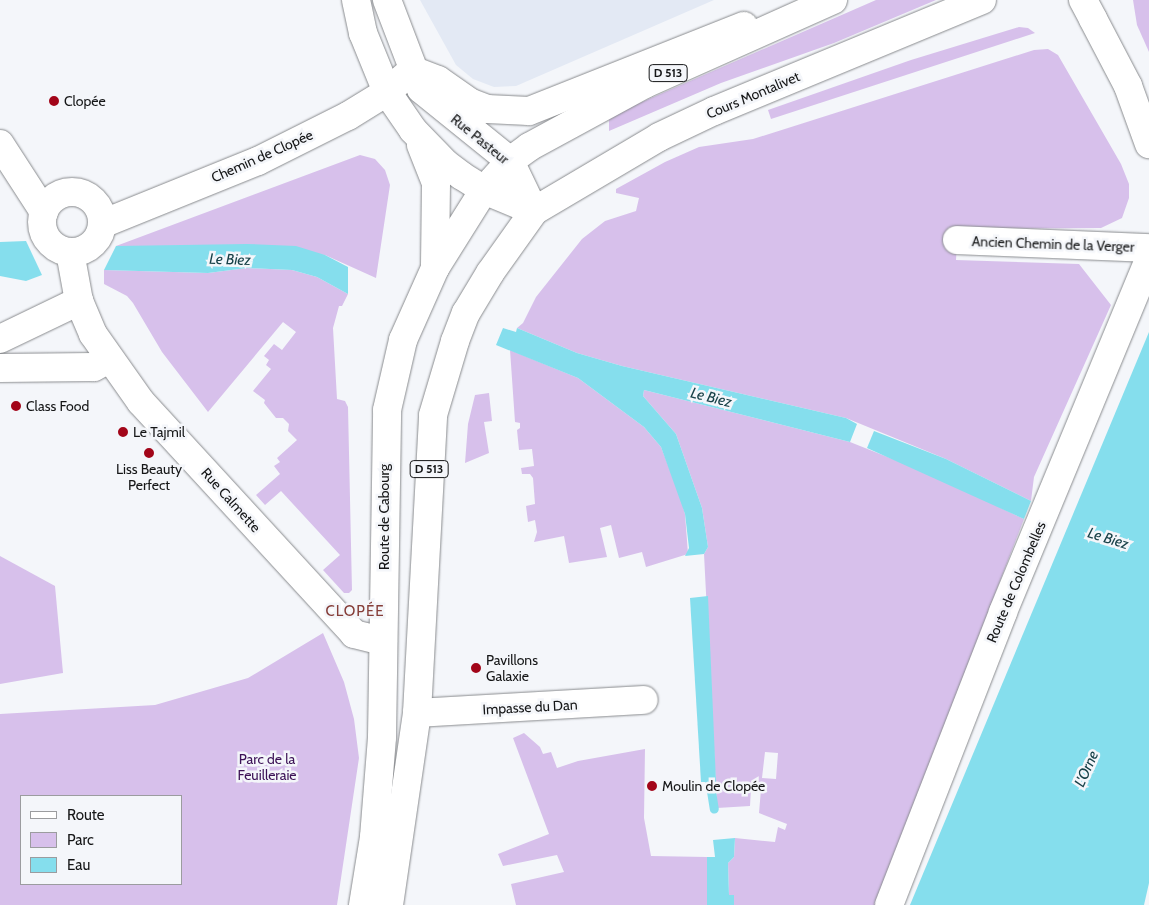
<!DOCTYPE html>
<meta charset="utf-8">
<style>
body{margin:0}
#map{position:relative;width:1149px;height:905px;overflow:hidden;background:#f4f6fa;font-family:Cabin,sans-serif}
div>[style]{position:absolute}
.built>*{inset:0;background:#e3e9f4}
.green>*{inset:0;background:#d7c0eb}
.water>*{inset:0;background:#85deed}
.stream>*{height:9px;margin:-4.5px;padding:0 4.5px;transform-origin:4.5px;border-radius:4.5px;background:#85deed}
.roads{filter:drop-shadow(0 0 1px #898b8e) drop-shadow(0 0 1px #898b8e)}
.street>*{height:28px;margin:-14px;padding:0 14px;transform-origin:14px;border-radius:14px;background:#fff}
.secondary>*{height:28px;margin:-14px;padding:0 14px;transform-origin:14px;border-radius:14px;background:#fff}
.secondary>.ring{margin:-14px;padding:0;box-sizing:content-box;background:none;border:28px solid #fff;border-radius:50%}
.primary>*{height:28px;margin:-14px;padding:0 14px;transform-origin:14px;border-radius:14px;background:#fff}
.dots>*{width:14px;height:14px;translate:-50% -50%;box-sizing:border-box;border:2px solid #f4f6fa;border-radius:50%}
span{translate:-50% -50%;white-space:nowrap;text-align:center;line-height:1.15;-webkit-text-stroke:5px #f4f6fa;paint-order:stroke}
.shield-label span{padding:1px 4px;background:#f4f6fa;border:1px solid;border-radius:4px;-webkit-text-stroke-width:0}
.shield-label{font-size:12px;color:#151617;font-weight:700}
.street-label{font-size:14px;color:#151617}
.poi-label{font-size:14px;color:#151617}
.left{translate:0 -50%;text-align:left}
.park-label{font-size:14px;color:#3d1357}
.water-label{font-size:15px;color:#194249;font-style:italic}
.neighbourhood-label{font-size:15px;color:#863e39;letter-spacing:1px}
.legend{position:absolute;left:20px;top:795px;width:162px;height:90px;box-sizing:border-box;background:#f4f6fa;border:1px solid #9b9c9f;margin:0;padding:6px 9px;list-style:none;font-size:15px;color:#151617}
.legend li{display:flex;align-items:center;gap:10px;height:25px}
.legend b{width:25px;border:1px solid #9b9c9f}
</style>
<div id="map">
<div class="built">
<div style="clip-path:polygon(420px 0,714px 0,516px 86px,494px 87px,473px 79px,456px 65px)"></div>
</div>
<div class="green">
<div style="clip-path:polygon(876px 0,936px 0,834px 43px,721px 83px,609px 131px,609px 118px,635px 105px)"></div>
<div style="clip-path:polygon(1133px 0,1149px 0,1149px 52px,1137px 25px)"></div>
<div style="clip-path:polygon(1019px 27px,1028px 28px,1035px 33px,771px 119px,768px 110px,911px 60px)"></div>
<div style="clip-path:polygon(1048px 49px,1058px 55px,1121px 164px,1129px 184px,1129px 198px,1122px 218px,1101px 228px,958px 229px,956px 260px,1079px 264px,1111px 305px,1034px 477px,1031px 501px,946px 459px,846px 418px,622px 366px,577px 353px,517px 328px,523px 323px,536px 297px,582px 239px,605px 221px,636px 211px,639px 198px,616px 193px,616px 189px,665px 162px,699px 147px,753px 139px,1034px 50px)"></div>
<div style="clip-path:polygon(360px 155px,375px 159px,385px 170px,390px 185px,376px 278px,325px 255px,206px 246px,116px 246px)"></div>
<div style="clip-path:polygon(247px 268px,292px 270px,317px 277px,348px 294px,342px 306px,339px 306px,333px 328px,337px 399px,345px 401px,348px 407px,352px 590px,349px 593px,344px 593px,323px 570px,340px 555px,281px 491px,265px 505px,256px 495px,280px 474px,274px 466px,280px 462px,277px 458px,297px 440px,288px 431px,289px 424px,283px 418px,276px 418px,264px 403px,265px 400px,253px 391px,271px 369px,266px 365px,269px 360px,264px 356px,274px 344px,282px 350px,296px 332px,283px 322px,208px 412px,162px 352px,133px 303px,127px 296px,104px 284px,104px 270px,208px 273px)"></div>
<div style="clip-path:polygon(510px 350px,578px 378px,644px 427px,661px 447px,680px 496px,685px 514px,688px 554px,646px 567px,642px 552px,619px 558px,611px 525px,600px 528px,607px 557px,569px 563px,564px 536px,534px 542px,537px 532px,535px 520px,528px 522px,526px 506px,535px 504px,533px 478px,530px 474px,522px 474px,521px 468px,534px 466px,532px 449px,519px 450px,517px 430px,520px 428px,520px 423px,515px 422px)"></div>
<div style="clip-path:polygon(evenodd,644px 390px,850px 442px,930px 474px,1024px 519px,875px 905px,734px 905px,734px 896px,729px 895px,728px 863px,734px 857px,735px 838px,775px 842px,778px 827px,785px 830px,787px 824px,759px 813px,761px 789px,751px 788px,750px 806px,717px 808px,704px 554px,708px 547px,702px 508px,676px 434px,643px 396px,644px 390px,765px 752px,778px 753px,776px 779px,762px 778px,765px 752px)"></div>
<div style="clip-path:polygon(489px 393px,492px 421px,484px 422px,489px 453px,465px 463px,468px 424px,475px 395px)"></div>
<div style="clip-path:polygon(0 556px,55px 586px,63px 673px,0 684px)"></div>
<div style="clip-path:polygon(evenodd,323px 633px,344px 682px,354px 719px,359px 758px,337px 905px,0 905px,0 714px,155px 705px,248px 678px,323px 633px,181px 796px,181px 884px,21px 884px,21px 796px,181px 796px)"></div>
<div style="clip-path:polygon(524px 733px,540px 747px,543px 754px,551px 752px,557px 768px,578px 761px,645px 749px,644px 818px,651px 856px,707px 857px,707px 905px,516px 905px,511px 884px,564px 872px,557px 855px,503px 866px,498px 854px,549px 834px,513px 738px)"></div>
</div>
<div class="water">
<div style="clip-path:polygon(26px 241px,42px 275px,26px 281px,0 276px,0 242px)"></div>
<div style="clip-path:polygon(247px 244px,296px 246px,325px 255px,348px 267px,348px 294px,317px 277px,292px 270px,247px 268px,208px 273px,104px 270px,116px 246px)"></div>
<div style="clip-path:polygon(503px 328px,516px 332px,517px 328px,577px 353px,622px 366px,846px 418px,857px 424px,850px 442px,644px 390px,643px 396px,676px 434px,702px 508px,708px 547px,704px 554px,685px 556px,689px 548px,685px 514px,661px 447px,644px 427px,578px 378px,496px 345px)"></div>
<div style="clip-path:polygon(1149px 332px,1149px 883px,1144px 905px,910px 905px)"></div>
<div style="clip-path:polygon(874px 431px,946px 459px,1031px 501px,1024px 519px,867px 448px)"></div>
<div style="clip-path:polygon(708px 596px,716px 782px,701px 782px,690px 598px)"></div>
<div style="clip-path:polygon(735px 838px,734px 857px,728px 863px,729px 895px,734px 895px,734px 905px,707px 905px,707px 857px,715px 857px,713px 840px)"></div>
</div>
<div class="stream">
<div style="left:708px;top:772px;width:37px;rotate:81deg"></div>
</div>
<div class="roads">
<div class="street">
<div style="left:1093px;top:19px;width:76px;rotate:62.4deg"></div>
<div style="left:1128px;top:86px;width:62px;rotate:70.1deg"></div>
<div style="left:957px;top:240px;width:192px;rotate:2.4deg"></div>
<div style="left:417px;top:713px;width:227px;rotate:-3.3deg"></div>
<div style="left:889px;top:905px;width:314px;rotate:-68.7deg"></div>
<div style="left:1003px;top:612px;width:381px;rotate:-67.5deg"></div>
</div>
<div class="secondary">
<div style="left:356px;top:0;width:34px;rotate:78deg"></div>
<div style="left:363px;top:33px;width:64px;rotate:67.9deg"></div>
<div style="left:387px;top:92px;width:46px;rotate:55.6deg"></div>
<div style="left:413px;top:130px;width:47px;rotate:45.9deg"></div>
<div style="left:446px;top:164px;width:20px;rotate:37deg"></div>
<div style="left:462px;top:176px;width:26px;rotate:32deg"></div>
<div style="left:484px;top:190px;width:54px;rotate:22.8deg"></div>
<div style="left:387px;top:0;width:95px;rotate:69.1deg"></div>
<div style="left:421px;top:89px;width:114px;rotate:39deg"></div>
<div style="left:510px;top:161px;width:55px;rotate:64.4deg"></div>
<div style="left:1083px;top:0;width:21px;rotate:62deg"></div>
<div style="left:412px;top:70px;width:28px;rotate:21deg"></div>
<div style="left:438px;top:80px;width:38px;rotate:35deg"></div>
<div style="left:469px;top:102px;width:19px;rotate:21deg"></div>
<div style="left:487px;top:109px;width:42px;rotate:2.7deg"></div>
<div style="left:529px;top:111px;width:231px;rotate:-21.6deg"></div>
<div style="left:0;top:144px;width:81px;rotate:57.1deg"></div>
<div style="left:421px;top:145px;width:41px;rotate:68.5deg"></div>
<div style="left:436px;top:183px;width:85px;rotate:90.7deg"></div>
<div class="ring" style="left:42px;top:192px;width:32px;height:32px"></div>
<div style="left:102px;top:224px;width:168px;rotate:-22deg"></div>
<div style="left:258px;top:161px;width:101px;rotate:-26.6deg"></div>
<div style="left:348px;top:116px;width:46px;rotate:-31.6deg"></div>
<div style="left:387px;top:92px;width:33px;rotate:-41deg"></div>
<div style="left:70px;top:252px;width:50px;rotate:79.6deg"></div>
<div style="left:79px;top:301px;width:36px;rotate:67deg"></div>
<div style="left:93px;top:334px;width:83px;rotate:54.8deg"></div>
<div style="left:141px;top:402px;width:315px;rotate:47.4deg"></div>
<div style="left:354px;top:634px;width:30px;rotate:14deg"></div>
<div style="left:0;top:339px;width:88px;rotate:-25.7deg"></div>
<div style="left:0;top:368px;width:94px;rotate:-0.6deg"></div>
<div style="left:94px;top:367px;width:17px;rotate:-28deg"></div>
</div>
<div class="primary">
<div style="left:363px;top:905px;width:69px;rotate:-80.8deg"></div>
<div style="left:374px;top:837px;width:100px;rotate:-85.4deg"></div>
<div style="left:382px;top:737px;width:327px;rotate:-89.1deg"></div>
<div style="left:387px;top:410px;width:72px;rotate:-77.1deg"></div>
<div style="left:403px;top:340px;width:79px;rotate:-66deg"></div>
<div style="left:435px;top:268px;width:92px;rotate:-57.9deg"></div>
<div style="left:484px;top:190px;width:39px;rotate:-48deg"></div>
<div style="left:510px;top:161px;width:24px;rotate:-36deg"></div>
<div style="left:529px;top:147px;width:132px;rotate:-28.5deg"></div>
<div style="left:645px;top:84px;width:206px;rotate:-24.1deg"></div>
<div style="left:389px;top:905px;width:194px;rotate:-81.7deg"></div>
<div style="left:417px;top:713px;width:298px;rotate:-86.9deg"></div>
<div style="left:433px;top:415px;width:77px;rotate:-73.4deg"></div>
<div style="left:455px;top:341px;width:30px;rotate:-69deg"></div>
<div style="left:466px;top:313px;width:47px;rotate:-59deg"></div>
<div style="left:490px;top:273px;width:76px;rotate:-54.6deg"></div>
<div style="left:534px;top:211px;width:145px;rotate:-30.6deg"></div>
<div style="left:659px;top:137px;width:61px;rotate:-25.3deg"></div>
<div style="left:714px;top:111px;width:290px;rotate:-22.5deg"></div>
</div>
</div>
<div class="dots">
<div style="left:54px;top:101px;background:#a20519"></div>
<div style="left:16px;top:406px;background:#a20519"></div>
<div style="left:123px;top:432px;background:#a20519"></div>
<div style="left:149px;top:453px;background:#a20519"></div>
<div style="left:476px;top:668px;background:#a20519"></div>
<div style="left:652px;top:786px;background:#a20519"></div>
</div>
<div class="shield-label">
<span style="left:668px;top:73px">D 513</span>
<span style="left:429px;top:469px">D 513</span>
</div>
<div class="street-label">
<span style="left:753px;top:95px;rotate:-23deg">Cours Montalivet</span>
<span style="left:480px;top:139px;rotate:39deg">Rue Pasteur</span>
<span style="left:262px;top:156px;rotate:-24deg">Chemin de Clopée</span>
<span style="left:1053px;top:244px;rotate:2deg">Ancien Chemin de la Verger</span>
<span style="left:231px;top:500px;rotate:48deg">Rue Calmette</span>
<span style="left:384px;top:517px;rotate:-90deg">Route de Cabourg</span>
<span style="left:1016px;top:582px;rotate:-67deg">Route de Colombelles</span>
<span style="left:530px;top:707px;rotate:-3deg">Impasse du Dan</span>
</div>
<div class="poi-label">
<span class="left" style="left:64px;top:101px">Clopée</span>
<span class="left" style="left:26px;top:406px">Class Food</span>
<span class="left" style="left:133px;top:432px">Le Tajmil</span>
<span style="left:149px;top:477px">Liss Beauty<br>Perfect</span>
<span class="left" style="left:486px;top:668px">Pavillons<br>Galaxie</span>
<span class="left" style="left:662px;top:786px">Moulin de Clopée</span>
</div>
<div class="park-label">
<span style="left:267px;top:767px">Parc de la<br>Feuilleraie</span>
</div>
<div class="water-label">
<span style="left:230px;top:260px;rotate:2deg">Le Biez</span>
<span style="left:711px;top:398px;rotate:14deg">Le Biez</span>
<span style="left:1108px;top:539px;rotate:17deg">Le Biez</span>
<span style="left:1087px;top:769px;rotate:-66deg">L'Orne</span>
</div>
<div class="neighbourhood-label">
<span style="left:355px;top:612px">CLOPÉE</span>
</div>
<ul class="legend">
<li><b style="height:6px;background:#fff"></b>Route</li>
<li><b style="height:14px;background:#d7c0eb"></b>Parc</li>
<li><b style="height:14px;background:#85deed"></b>Eau</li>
</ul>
</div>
